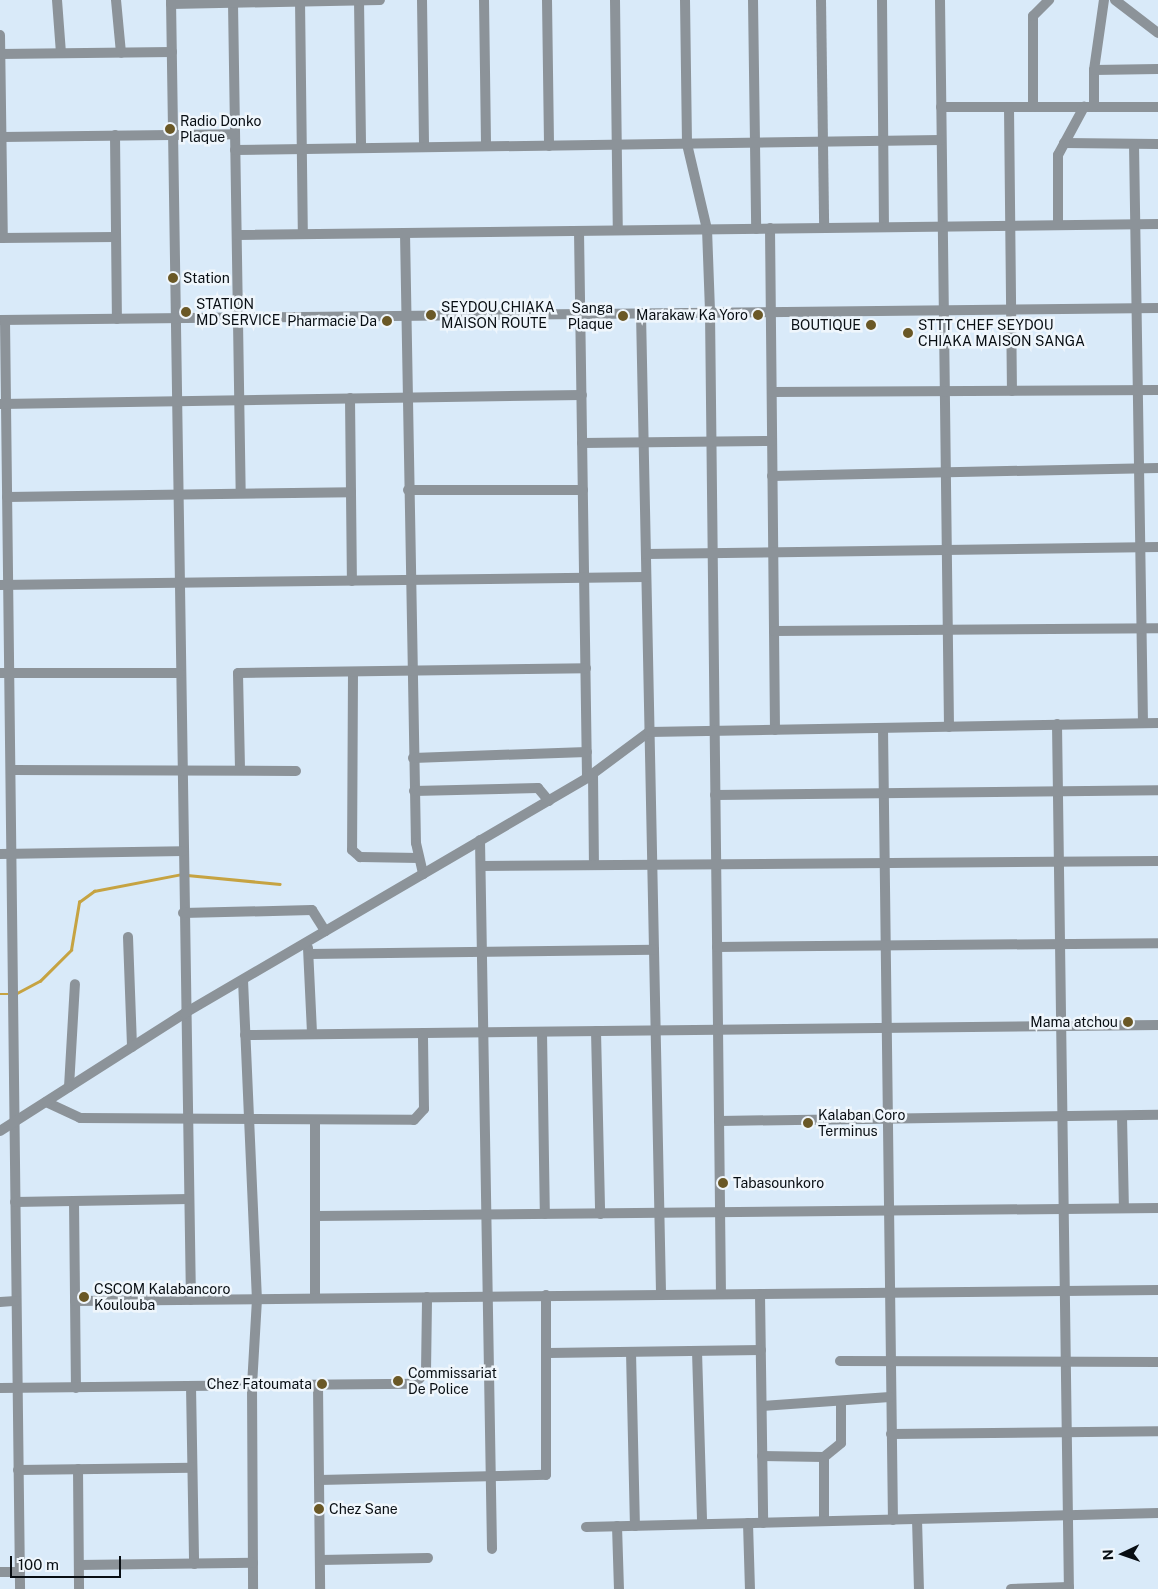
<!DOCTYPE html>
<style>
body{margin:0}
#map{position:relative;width:1158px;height:1589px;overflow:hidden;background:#d9eaf9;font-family:"Public Sans",sans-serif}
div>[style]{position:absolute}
.stream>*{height:2.5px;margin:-1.25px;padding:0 1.25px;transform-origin:1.25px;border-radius:1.25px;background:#c6a342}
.minor>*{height:10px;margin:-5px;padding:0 5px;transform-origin:5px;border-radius:5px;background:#8c9399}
.dots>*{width:14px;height:14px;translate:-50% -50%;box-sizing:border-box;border:2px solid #eff6fc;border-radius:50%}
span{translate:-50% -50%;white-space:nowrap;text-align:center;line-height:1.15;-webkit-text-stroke:5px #eff6fc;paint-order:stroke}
.poi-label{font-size:14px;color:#080e13}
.left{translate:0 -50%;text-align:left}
.right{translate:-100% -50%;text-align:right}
.north{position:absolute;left:1098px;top:1529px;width:50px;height:50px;-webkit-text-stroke:4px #eff6fc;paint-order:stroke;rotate:267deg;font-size:14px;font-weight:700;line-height:20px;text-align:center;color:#080e13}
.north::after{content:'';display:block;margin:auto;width:18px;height:22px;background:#080e13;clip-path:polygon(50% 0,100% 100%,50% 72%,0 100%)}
.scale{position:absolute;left:10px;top:1556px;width:111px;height:22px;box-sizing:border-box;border:2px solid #080e13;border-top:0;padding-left:6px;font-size:15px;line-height:18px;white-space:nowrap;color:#080e13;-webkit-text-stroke:4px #eff6fc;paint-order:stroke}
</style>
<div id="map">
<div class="stream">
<div style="left:187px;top:875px;width:93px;rotate:5.5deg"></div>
<div style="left:17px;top:993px;width:26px;rotate:-28deg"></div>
<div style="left:40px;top:981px;width:44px;rotate:-45deg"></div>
<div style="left:71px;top:950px;width:49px;rotate:-80.5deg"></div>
<div style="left:79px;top:902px;width:19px;rotate:-36deg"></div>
<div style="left:94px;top:891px;width:90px;rotate:-10.9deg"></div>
<div style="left:0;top:994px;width:11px"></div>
</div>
<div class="minor">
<div style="left:57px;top:0;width:53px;rotate:85.7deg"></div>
<div style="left:116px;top:0;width:53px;rotate:84.6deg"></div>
<div style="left:171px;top:0;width:1300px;rotate:89.12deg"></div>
<div style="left:300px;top:0;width:234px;rotate:89.3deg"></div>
<div style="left:359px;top:0;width:148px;rotate:89.2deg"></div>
<div style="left:422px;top:0;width:147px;rotate:89.2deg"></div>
<div style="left:484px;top:0;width:146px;rotate:89.2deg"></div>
<div style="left:547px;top:0;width:146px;rotate:89.2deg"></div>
<div style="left:615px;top:0;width:230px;rotate:89.3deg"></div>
<div style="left:685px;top:0;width:144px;rotate:89.2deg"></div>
<div style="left:687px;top:144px;width:87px;rotate:76.8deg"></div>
<div style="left:707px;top:229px;width:83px;rotate:87.9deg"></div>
<div style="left:710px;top:312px;width:982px;rotate:89.36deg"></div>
<div style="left:753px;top:0;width:229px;rotate:89.2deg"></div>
<div style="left:821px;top:0;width:228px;rotate:89.2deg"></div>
<div style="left:882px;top:0;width:227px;rotate:89.5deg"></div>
<div style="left:940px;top:0;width:727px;rotate:89.29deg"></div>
<div style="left:1115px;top:0;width:54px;rotate:37.5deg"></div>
<div style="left:233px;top:3px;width:490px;rotate:89.1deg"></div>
<div style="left:171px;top:4px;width:209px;rotate:-1.1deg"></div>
<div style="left:0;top:35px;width:203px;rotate:89.2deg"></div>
<div style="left:0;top:54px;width:172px;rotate:-0.7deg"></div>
<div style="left:1094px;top:70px;width:64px;rotate:-0.9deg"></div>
<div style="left:941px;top:107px;width:217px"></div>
<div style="left:1009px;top:107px;width:284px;rotate:89.4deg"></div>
<div style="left:1033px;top:107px;width:91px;rotate:-90deg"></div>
<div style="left:1033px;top:16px;width:23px;rotate:-45deg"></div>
<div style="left:1094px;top:107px;width:37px;rotate:-90deg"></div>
<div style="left:1094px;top:70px;width:71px;rotate:-81.9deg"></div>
<div style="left:115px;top:135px;width:184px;rotate:89.4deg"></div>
<div style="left:2px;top:137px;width:233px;rotate:-0.7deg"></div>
<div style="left:1064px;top:143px;width:94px;rotate:0.6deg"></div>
<div style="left:1134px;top:144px;width:579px;rotate:89.11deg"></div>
<div style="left:235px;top:150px;width:706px;rotate:-0.81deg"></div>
<div style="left:1058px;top:225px;width:70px;rotate:-90deg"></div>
<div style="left:1058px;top:155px;width:55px;rotate:-61.6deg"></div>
<div style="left:770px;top:228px;width:502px;rotate:89.43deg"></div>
<div style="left:579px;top:231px;width:547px;rotate:89.16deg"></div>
<div style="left:405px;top:233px;width:610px;rotate:88.97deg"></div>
<div style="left:416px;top:843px;width:32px;rotate:77deg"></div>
<div style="left:237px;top:235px;width:921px;rotate:-0.68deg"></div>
<div style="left:0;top:238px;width:116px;rotate:-0.5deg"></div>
<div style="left:641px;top:313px;width:982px;rotate:88.83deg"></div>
<div style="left:0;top:320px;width:1158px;rotate:-0.59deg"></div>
<div style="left:5px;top:320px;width:1269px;rotate:89.32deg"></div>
<div style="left:772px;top:392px;width:386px;rotate:-0.3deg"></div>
<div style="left:350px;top:398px;width:183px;rotate:89.4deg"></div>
<div style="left:1px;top:404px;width:581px;rotate:-0.89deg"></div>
<div style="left:582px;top:443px;width:190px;rotate:-0.6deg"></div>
<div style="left:772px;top:476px;width:386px;rotate:-1.2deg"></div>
<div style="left:408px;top:490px;width:175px"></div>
<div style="left:7px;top:497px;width:344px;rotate:-0.8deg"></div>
<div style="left:646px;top:554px;width:512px;rotate:-0.78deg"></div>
<div style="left:0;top:585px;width:646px;rotate:-0.71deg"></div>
<div style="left:774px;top:631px;width:384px;rotate:-0.4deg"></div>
<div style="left:353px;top:672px;width:178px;rotate:90.3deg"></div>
<div style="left:352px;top:850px;width:11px;rotate:41deg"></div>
<div style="left:360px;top:857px;width:59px;rotate:1deg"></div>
<div style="left:0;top:673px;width:180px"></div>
<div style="left:1057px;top:724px;width:865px;rotate:89.21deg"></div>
<div style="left:883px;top:728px;width:792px;rotate:89.28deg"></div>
<div style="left:413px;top:758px;width:174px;rotate:-2deg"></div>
<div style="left:240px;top:769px;width:96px;rotate:-91.2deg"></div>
<div style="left:238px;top:673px;width:348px;rotate:-0.8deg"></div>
<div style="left:11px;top:770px;width:285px;rotate:0.2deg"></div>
<div style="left:593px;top:774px;width:91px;rotate:89.4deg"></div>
<div style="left:414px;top:791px;width:124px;rotate:-1.4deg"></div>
<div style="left:538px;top:788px;width:17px;rotate:50deg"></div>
<div style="left:715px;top:795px;width:443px;rotate:-0.6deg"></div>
<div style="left:480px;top:840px;width:709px;rotate:89.03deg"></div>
<div style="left:0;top:854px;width:183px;rotate:-0.9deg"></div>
<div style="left:481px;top:866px;width:677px;rotate:-0.42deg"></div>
<div style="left:183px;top:913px;width:129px;rotate:-1.3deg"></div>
<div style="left:312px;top:910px;width:25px;rotate:58deg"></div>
<div style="left:128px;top:937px;width:110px;rotate:87.9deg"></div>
<div style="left:717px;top:947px;width:441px;rotate:-0.5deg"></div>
<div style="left:308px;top:948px;width:86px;rotate:87.3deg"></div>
<div style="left:309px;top:954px;width:345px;rotate:-0.7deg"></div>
<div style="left:243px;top:980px;width:319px;rotate:87.5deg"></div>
<div style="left:257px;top:1299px;width:87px;rotate:93.3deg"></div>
<div style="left:252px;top:1386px;width:203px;rotate:89.7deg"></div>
<div style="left:596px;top:1031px;width:183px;rotate:88.7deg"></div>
<div style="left:542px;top:1032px;width:182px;rotate:89.1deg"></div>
<div style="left:245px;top:1035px;width:913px;rotate:-0.63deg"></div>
<div style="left:69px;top:1087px;width:103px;rotate:-86.7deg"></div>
<div style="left:46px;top:1102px;width:38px;rotate:25deg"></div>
<div style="left:80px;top:1118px;width:334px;rotate:0.3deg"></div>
<div style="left:414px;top:1120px;width:15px;rotate:-48deg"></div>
<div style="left:424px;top:1109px;width:76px;rotate:-90.8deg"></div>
<div style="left:1122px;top:1116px;width:92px;rotate:88.8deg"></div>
<div style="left:719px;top:1121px;width:439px;rotate:-0.8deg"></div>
<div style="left:0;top:1131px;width:219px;rotate:-32.5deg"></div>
<div style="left:185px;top:1013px;width:466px;rotate:-30.3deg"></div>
<div style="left:587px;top:778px;width:77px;rotate:-36.6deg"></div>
<div style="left:649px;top:732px;width:509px;rotate:-1.01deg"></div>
<div style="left:74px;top:1201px;width:187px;rotate:89.4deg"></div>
<div style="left:15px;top:1202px;width:174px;rotate:-1deg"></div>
<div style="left:315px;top:1216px;width:843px;rotate:-0.54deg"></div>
<div style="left:760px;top:1294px;width:229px;rotate:89.2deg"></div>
<div style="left:315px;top:1296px;width:174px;rotate:-90deg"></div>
<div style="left:75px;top:1301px;width:1083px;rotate:-0.58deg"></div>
<div style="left:0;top:1302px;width:16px;rotate:-4deg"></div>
<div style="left:697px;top:1351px;width:173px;rotate:88.3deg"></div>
<div style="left:631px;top:1352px;width:174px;rotate:88.7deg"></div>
<div style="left:548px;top:1353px;width:213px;rotate:-0.8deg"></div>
<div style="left:840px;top:1361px;width:318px;rotate:0.2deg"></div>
<div style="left:318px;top:1385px;width:204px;rotate:89.4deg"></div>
<div style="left:191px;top:1386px;width:178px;rotate:89deg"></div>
<div style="left:0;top:1388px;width:414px;rotate:-0.6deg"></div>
<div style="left:414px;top:1384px;width:17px;rotate:-45deg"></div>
<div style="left:426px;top:1372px;width:75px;rotate:-89.2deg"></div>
<div style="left:762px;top:1406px;width:128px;rotate:-4deg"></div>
<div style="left:891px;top:1434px;width:267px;rotate:-0.6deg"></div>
<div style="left:762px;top:1456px;width:62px;rotate:0.9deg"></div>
<div style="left:78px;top:1469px;width:120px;rotate:89.5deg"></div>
<div style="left:18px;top:1470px;width:174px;rotate:-0.7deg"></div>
<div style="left:319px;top:1480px;width:227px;rotate:-1.3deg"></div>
<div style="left:546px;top:1475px;width:180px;rotate:-90deg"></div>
<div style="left:917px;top:1519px;width:70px;rotate:88.4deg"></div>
<div style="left:824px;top:1521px;width:64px;rotate:-90deg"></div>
<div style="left:824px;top:1457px;width:22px;rotate:-39deg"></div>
<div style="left:841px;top:1443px;width:42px;rotate:-90deg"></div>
<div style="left:748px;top:1523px;width:66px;rotate:88.3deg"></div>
<div style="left:617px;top:1526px;width:63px;rotate:88.2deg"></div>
<div style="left:586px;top:1527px;width:572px;rotate:-1.4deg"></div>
<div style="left:320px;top:1560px;width:108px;rotate:-1.1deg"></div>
<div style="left:79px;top:1565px;width:174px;rotate:-0.7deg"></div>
<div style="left:0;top:1572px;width:20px"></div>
<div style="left:1011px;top:1589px;width:58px;rotate:-2deg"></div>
</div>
<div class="dots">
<div style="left:170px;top:129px;background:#6a5826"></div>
<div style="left:173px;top:278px;background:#6a5826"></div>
<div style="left:186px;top:312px;background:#6a5826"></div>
<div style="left:431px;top:315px;background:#6a5826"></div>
<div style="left:758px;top:315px;background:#6a5826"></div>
<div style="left:623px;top:316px;background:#6a5826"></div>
<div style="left:387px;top:321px;background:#6a5826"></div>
<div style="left:871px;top:325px;background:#6a5826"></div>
<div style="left:908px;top:333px;background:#6a5826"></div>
<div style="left:1128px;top:1022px;background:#6a5826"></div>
<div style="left:808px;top:1123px;background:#6a5826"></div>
<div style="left:723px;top:1183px;background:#6a5826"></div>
<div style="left:84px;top:1297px;background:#6a5826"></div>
<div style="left:398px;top:1381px;background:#6a5826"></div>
<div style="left:322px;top:1384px;background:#6a5826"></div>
<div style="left:319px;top:1509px;background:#6a5826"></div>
</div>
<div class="poi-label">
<span class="left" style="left:180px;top:129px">Radio Donko<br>Plaque</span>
<span class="left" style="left:183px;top:278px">Station</span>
<span class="left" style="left:196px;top:312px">STATION<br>MD SERVICE</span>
<span class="left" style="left:441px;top:315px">SEYDOU CHIAKA<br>MAISON ROUTE</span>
<span class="right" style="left:613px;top:316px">Sanga<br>Plaque</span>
<span class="right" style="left:748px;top:315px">Marakaw Ka Yoro</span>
<span class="right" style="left:377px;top:321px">Pharmacie Da</span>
<span class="right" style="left:861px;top:325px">BOUTIQUE</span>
<span class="left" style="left:918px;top:333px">STTT CHEF SEYDOU<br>CHIAKA MAISON SANGA</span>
<span class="right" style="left:1118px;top:1022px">Mama atchou</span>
<span class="left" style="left:818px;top:1123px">Kalaban Coro<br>Terminus</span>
<span class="left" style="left:733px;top:1183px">Tabasounkoro</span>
<span class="left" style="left:94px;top:1297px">CSCOM Kalabancoro<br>Koulouba</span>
<span class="left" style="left:408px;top:1381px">Commissariat<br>De Police</span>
<span class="right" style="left:312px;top:1384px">Chez Fatoumata</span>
<span class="left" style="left:329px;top:1509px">Chez Sane</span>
</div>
<div class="north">N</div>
<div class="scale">100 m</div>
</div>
